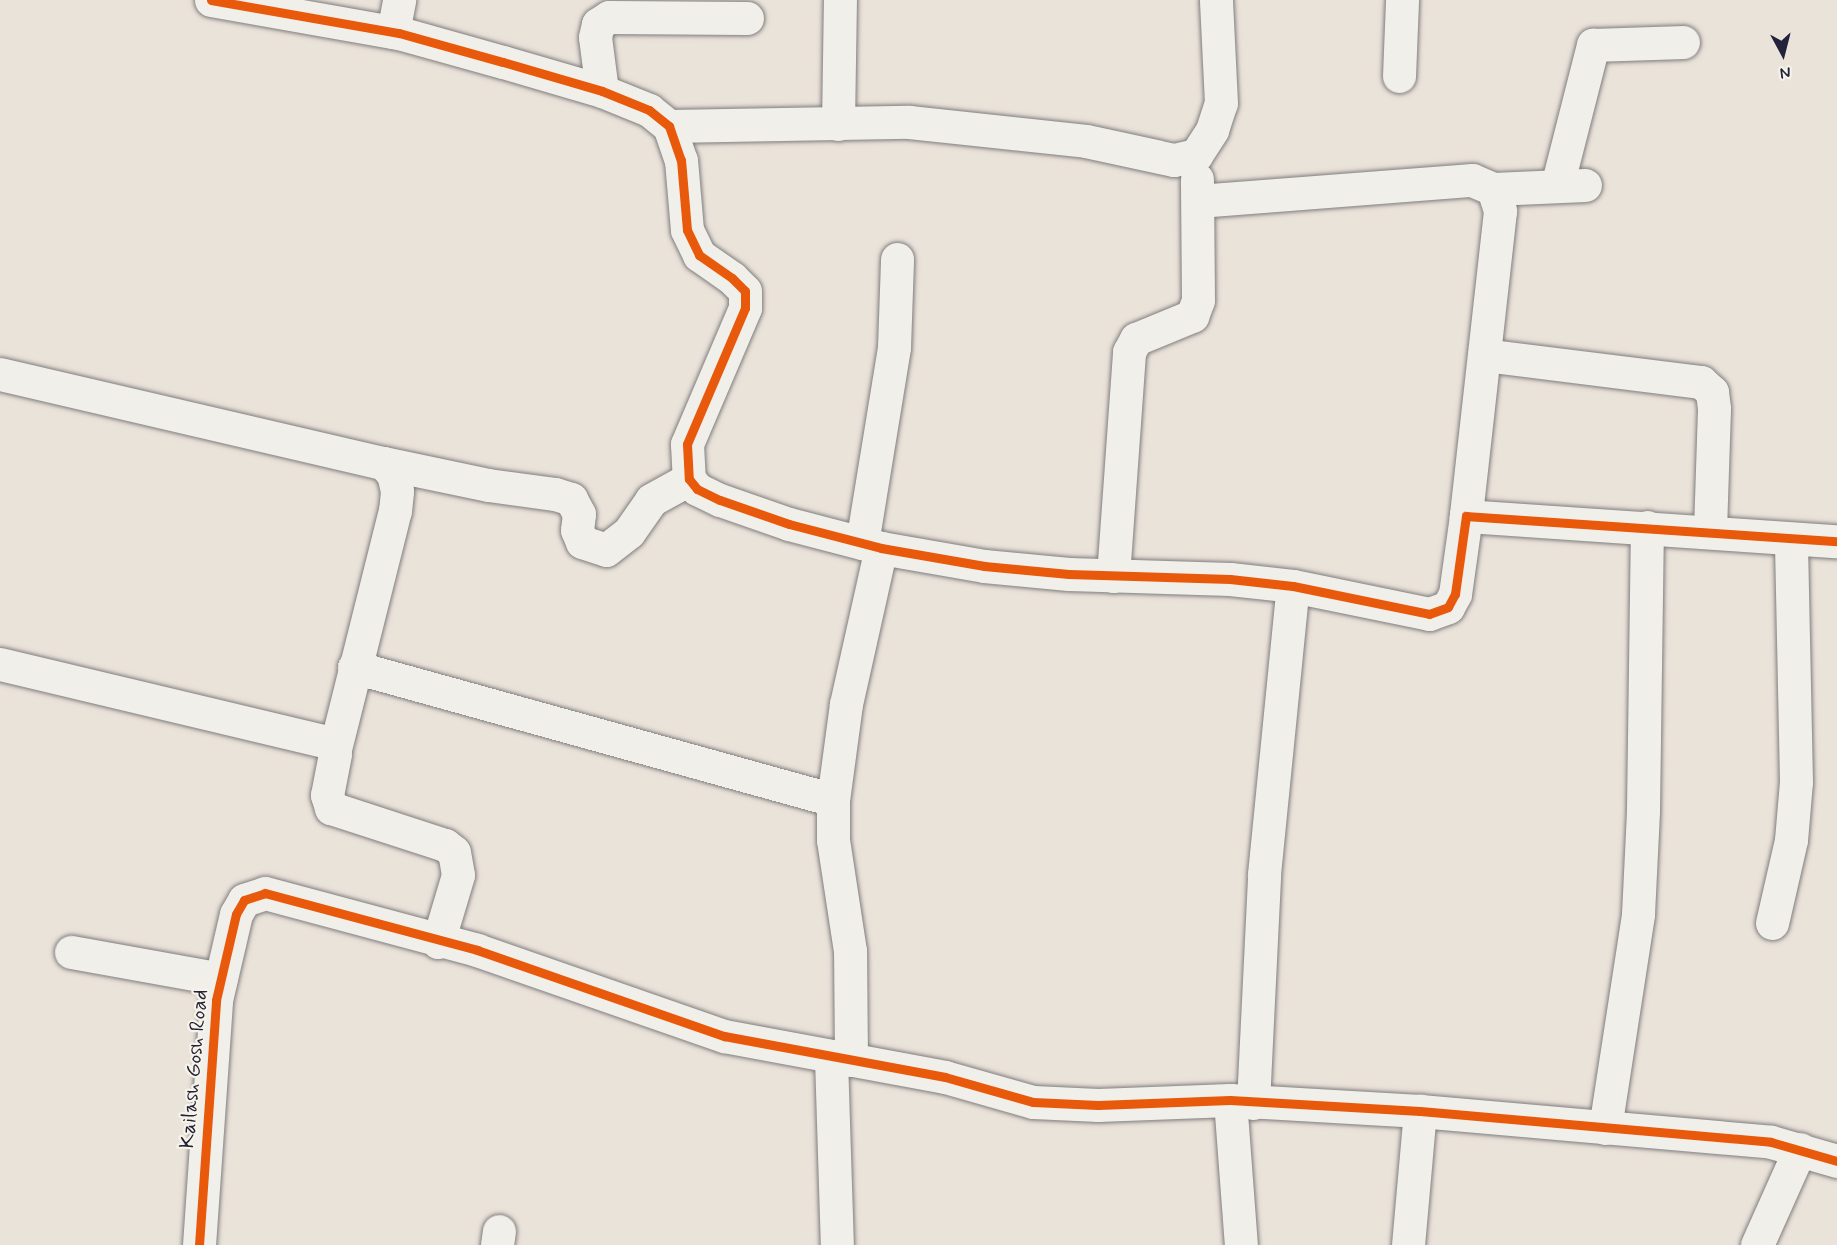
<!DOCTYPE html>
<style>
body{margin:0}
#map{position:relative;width:1837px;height:1245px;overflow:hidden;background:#eae3da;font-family:Mynerve,sans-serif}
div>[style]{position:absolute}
.roads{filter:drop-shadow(0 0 2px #807d7e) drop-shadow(0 0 2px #807d7e)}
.street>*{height:33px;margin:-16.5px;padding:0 16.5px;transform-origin:16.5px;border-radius:16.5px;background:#f1efea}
.secondary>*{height:33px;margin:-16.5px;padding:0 16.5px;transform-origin:16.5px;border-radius:16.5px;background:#f1efea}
.cycleway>*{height:9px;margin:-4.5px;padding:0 4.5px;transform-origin:4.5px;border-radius:4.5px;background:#e8590c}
span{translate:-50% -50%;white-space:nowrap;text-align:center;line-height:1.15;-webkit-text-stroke:4.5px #f7f3e8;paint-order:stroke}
.street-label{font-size:21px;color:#22223b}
.north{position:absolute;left:1753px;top:24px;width:60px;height:60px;-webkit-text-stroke:4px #f7f3e8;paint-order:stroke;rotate:173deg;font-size:16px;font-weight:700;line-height:24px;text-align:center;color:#22223b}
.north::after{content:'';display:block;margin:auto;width:21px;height:27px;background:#22223b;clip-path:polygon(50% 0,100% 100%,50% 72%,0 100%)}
</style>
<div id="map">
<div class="roads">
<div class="street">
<div style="left:211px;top:0;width:191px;rotate:10deg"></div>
<div style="left:399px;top:33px;width:108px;rotate:15.6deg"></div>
<div style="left:503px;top:62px;width:103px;rotate:16.3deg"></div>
<div style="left:602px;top:91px;width:51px;rotate:22deg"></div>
<div style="left:649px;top:110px;width:26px;rotate:39deg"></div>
<div style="left:669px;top:126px;width:36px;rotate:71deg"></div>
<div style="left:681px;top:160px;width:70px;rotate:85.1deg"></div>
<div style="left:687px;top:230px;width:28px;rotate:64deg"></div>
<div style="left:699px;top:255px;width:40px;rotate:34.9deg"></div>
<div style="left:732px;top:278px;width:18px;rotate:45deg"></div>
<div style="left:745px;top:291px;width:17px;rotate:90deg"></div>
<div style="left:745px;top:308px;width:148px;rotate:113.1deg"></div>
<div style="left:687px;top:444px;width:35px;rotate:87deg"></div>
<div style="left:689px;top:479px;width:13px;rotate:51deg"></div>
<div style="left:697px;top:489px;width:25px;rotate:26deg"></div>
<div style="left:720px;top:500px;width:73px;rotate:19.2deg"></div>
<div style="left:789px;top:524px;width:95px;rotate:14.6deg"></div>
<div style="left:881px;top:548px;width:105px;rotate:9.9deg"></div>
<div style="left:984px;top:566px;width:85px;rotate:5.4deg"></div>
<div style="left:1069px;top:574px;width:161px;rotate:1.8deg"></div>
<div style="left:1230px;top:579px;width:63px;rotate:6.3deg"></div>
<div style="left:1293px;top:586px;width:139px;rotate:11.6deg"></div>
<div style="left:1429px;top:614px;width:20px;rotate:-20deg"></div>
<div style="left:1448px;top:607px;width:15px;rotate:-62deg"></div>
<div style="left:1455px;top:594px;width:79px;rotate:-82deg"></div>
<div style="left:1466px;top:516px;width:372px;rotate:3.9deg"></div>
<div style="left:393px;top:32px;width:33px;rotate:-79deg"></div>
<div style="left:1399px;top:76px;width:76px;rotate:-87.7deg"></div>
<div style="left:602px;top:91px;width:54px;rotate:-97.4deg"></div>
<div style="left:595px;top:37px;width:13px;rotate:-77deg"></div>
<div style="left:598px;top:24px;width:13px;rotate:-32deg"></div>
<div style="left:609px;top:17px;width:138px;rotate:0.4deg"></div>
<div style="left:838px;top:124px;width:124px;rotate:-89.1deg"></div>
<div style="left:669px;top:126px;width:240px;rotate:-1deg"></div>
<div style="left:909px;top:122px;width:178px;rotate:6.1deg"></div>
<div style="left:1086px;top:141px;width:90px;rotate:12.2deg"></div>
<div style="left:1174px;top:160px;width:23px;rotate:-13deg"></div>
<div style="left:1196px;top:155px;width:30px;rotate:-57deg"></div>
<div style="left:1212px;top:130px;width:28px;rotate:-72deg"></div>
<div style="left:1221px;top:103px;width:103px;rotate:-92.8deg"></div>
<div style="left:1557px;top:186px;width:146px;rotate:-75.7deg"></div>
<div style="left:1593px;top:45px;width:90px;rotate:-1.9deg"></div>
<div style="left:1493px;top:189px;width:92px;rotate:-2.5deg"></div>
<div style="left:1198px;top:201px;width:275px;rotate:-4.4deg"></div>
<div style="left:1472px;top:180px;width:23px;rotate:23deg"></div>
<div style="left:1493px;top:189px;width:23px;rotate:72deg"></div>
<div style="left:1500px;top:211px;width:307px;rotate:96.4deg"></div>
<div style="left:1484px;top:355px;width:219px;rotate:7.1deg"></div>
<div style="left:1701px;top:382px;width:15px;rotate:42deg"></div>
<div style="left:1712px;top:392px;width:17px;rotate:83deg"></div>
<div style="left:1714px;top:409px;width:123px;rotate:91.9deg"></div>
<div style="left:0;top:374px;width:393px;rotate:13.1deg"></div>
<div style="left:383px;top:463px;width:107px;rotate:11.8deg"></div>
<div style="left:488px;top:485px;width:68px;rotate:7.7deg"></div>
<div style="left:555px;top:494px;width:17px;rotate:17deg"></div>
<div style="left:571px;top:499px;width:17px;rotate:62deg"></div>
<div style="left:579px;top:514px;width:16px;rotate:97deg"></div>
<div style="left:577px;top:530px;width:13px;rotate:67deg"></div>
<div style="left:582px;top:542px;width:25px;rotate:18deg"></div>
<div style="left:606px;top:550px;width:29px;rotate:-38deg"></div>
<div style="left:629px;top:532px;width:39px;rotate:-55deg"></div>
<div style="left:651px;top:500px;width:43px;rotate:-28.9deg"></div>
<div style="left:862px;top:543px;width:199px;rotate:-80.7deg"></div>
<div style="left:894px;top:347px;width:88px;rotate:-88deg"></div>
<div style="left:1113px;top:576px;width:225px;rotate:-85.9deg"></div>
<div style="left:1129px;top:352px;width:15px;rotate:-62deg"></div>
<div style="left:1136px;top:339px;width:61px;rotate:-22.3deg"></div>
<div style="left:1192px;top:316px;width:17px;rotate:-69deg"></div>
<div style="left:1198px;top:300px;width:121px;rotate:-90.5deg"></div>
<div style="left:354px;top:667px;width:497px;rotate:15.5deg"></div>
<div style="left:335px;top:749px;width:245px;rotate:-75.9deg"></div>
<div style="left:395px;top:511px;width:20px;rotate:-84deg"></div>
<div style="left:397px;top:491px;width:17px;rotate:-103deg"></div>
<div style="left:393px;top:474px;width:15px;rotate:-132deg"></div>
<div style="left:1772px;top:923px;width:85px;rotate:-77.1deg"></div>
<div style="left:1791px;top:840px;width:58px;rotate:-85.1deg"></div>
<div style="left:1796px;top:782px;width:242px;rotate:-91.2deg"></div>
<div style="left:71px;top:952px;width:152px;rotate:10.2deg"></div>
<div style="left:831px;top:1058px;width:187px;rotate:88.2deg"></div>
<div style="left:851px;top:1060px;width:109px;rotate:-90.5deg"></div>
<div style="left:850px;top:951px;width:112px;rotate:-98.7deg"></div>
<div style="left:833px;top:840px;width:40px;rotate:-90deg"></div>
<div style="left:833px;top:800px;width:97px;rotate:-82.3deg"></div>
<div style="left:846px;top:704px;width:160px;rotate:-77.4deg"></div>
<div style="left:1230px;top:1100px;width:145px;rotate:85.7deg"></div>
<div style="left:1253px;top:1103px;width:229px;rotate:-87.2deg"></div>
<div style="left:1264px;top:874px;width:289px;rotate:-84.3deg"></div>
<div style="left:1605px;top:1128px;width:217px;rotate:-81.2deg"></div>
<div style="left:1638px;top:914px;width:104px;rotate:-87.2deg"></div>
<div style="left:1643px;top:810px;width:283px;rotate:-89.2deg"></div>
<div style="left:497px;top:1245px;width:14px;rotate:-82deg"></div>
<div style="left:1408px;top:1245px;width:135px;rotate:-84.9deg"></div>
<div style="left:1757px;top:1245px;width:105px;rotate:-65.9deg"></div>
</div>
<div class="secondary">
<div style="left:0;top:664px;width:341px;rotate:13.4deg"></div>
<div style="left:332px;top:743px;width:11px;rotate:75deg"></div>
<div style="left:335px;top:754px;width:42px;rotate:101deg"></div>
<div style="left:327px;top:795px;width:14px;rotate:73deg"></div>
<div style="left:331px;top:808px;width:120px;rotate:18deg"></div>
<div style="left:445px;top:845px;width:11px;rotate:38deg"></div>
<div style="left:454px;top:852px;width:23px;rotate:80deg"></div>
<div style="left:458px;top:875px;width:70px;rotate:106.6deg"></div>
<div style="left:199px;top:1245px;width:246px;rotate:-86deg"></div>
<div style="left:216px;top:1000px;width:88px;rotate:-76.9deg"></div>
<div style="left:236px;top:914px;width:16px;rotate:-60deg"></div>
<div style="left:244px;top:900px;width:22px;rotate:-18deg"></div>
<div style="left:265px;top:893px;width:220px;rotate:15deg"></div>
<div style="left:477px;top:950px;width:262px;rotate:19.2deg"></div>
<div style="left:724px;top:1036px;width:225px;rotate:10.5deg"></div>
<div style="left:945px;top:1077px;width:91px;rotate:15.9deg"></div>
<div style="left:1033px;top:1102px;width:65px;rotate:2.6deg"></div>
<div style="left:1098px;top:1105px;width:132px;rotate:-2.2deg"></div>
<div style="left:1230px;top:1100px;width:190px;rotate:3.3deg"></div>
<div style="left:1420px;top:1111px;width:352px;rotate:5deg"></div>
<div style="left:1771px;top:1142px;width:69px;rotate:16.1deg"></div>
</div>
</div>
<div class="cycleway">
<div style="left:211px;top:0;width:191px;rotate:10deg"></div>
<div style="left:399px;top:33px;width:108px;rotate:15.6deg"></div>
<div style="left:503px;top:62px;width:103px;rotate:16.3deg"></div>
<div style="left:602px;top:91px;width:51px;rotate:22deg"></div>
<div style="left:649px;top:110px;width:26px;rotate:39deg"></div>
<div style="left:669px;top:126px;width:36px;rotate:71deg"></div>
<div style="left:681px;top:160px;width:70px;rotate:85.1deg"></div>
<div style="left:687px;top:230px;width:28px;rotate:64deg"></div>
<div style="left:699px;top:255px;width:40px;rotate:34.9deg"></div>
<div style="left:732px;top:278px;width:18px;rotate:45deg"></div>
<div style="left:745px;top:291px;width:17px;rotate:90deg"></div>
<div style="left:745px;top:308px;width:148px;rotate:113.1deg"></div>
<div style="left:687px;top:444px;width:35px;rotate:87deg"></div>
<div style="left:689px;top:479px;width:13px;rotate:51deg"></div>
<div style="left:697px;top:489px;width:25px;rotate:26deg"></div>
<div style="left:720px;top:500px;width:73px;rotate:19.2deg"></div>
<div style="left:789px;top:524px;width:95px;rotate:14.6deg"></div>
<div style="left:881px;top:548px;width:105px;rotate:9.9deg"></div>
<div style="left:984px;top:566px;width:85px;rotate:5.4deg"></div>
<div style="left:1069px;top:574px;width:161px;rotate:1.8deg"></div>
<div style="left:1230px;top:579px;width:63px;rotate:6.3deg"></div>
<div style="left:1293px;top:586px;width:139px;rotate:11.6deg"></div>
<div style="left:1429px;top:614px;width:20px;rotate:-20deg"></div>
<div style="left:1448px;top:607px;width:15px;rotate:-62deg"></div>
<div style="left:1455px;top:594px;width:79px;rotate:-82deg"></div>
<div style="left:1466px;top:516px;width:372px;rotate:3.9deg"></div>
<div style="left:199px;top:1245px;width:246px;rotate:-86deg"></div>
<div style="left:216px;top:1000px;width:88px;rotate:-76.9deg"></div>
<div style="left:236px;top:914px;width:16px;rotate:-60deg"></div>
<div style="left:244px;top:900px;width:22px;rotate:-18deg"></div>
<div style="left:265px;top:893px;width:220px;rotate:15deg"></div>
<div style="left:477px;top:950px;width:262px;rotate:19.2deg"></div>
<div style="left:724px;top:1036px;width:225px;rotate:10.5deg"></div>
<div style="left:945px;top:1077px;width:91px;rotate:15.9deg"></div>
<div style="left:1033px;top:1102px;width:65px;rotate:2.6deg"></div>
<div style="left:1098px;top:1105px;width:132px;rotate:-2.2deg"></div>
<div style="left:1230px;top:1100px;width:190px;rotate:3.3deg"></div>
<div style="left:1420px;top:1111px;width:352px;rotate:5deg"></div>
<div style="left:1771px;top:1142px;width:69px;rotate:16.1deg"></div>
</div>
<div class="street-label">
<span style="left:194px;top:1069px;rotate:-85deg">Kailash Gosh Road</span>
</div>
<div class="north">N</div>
</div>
